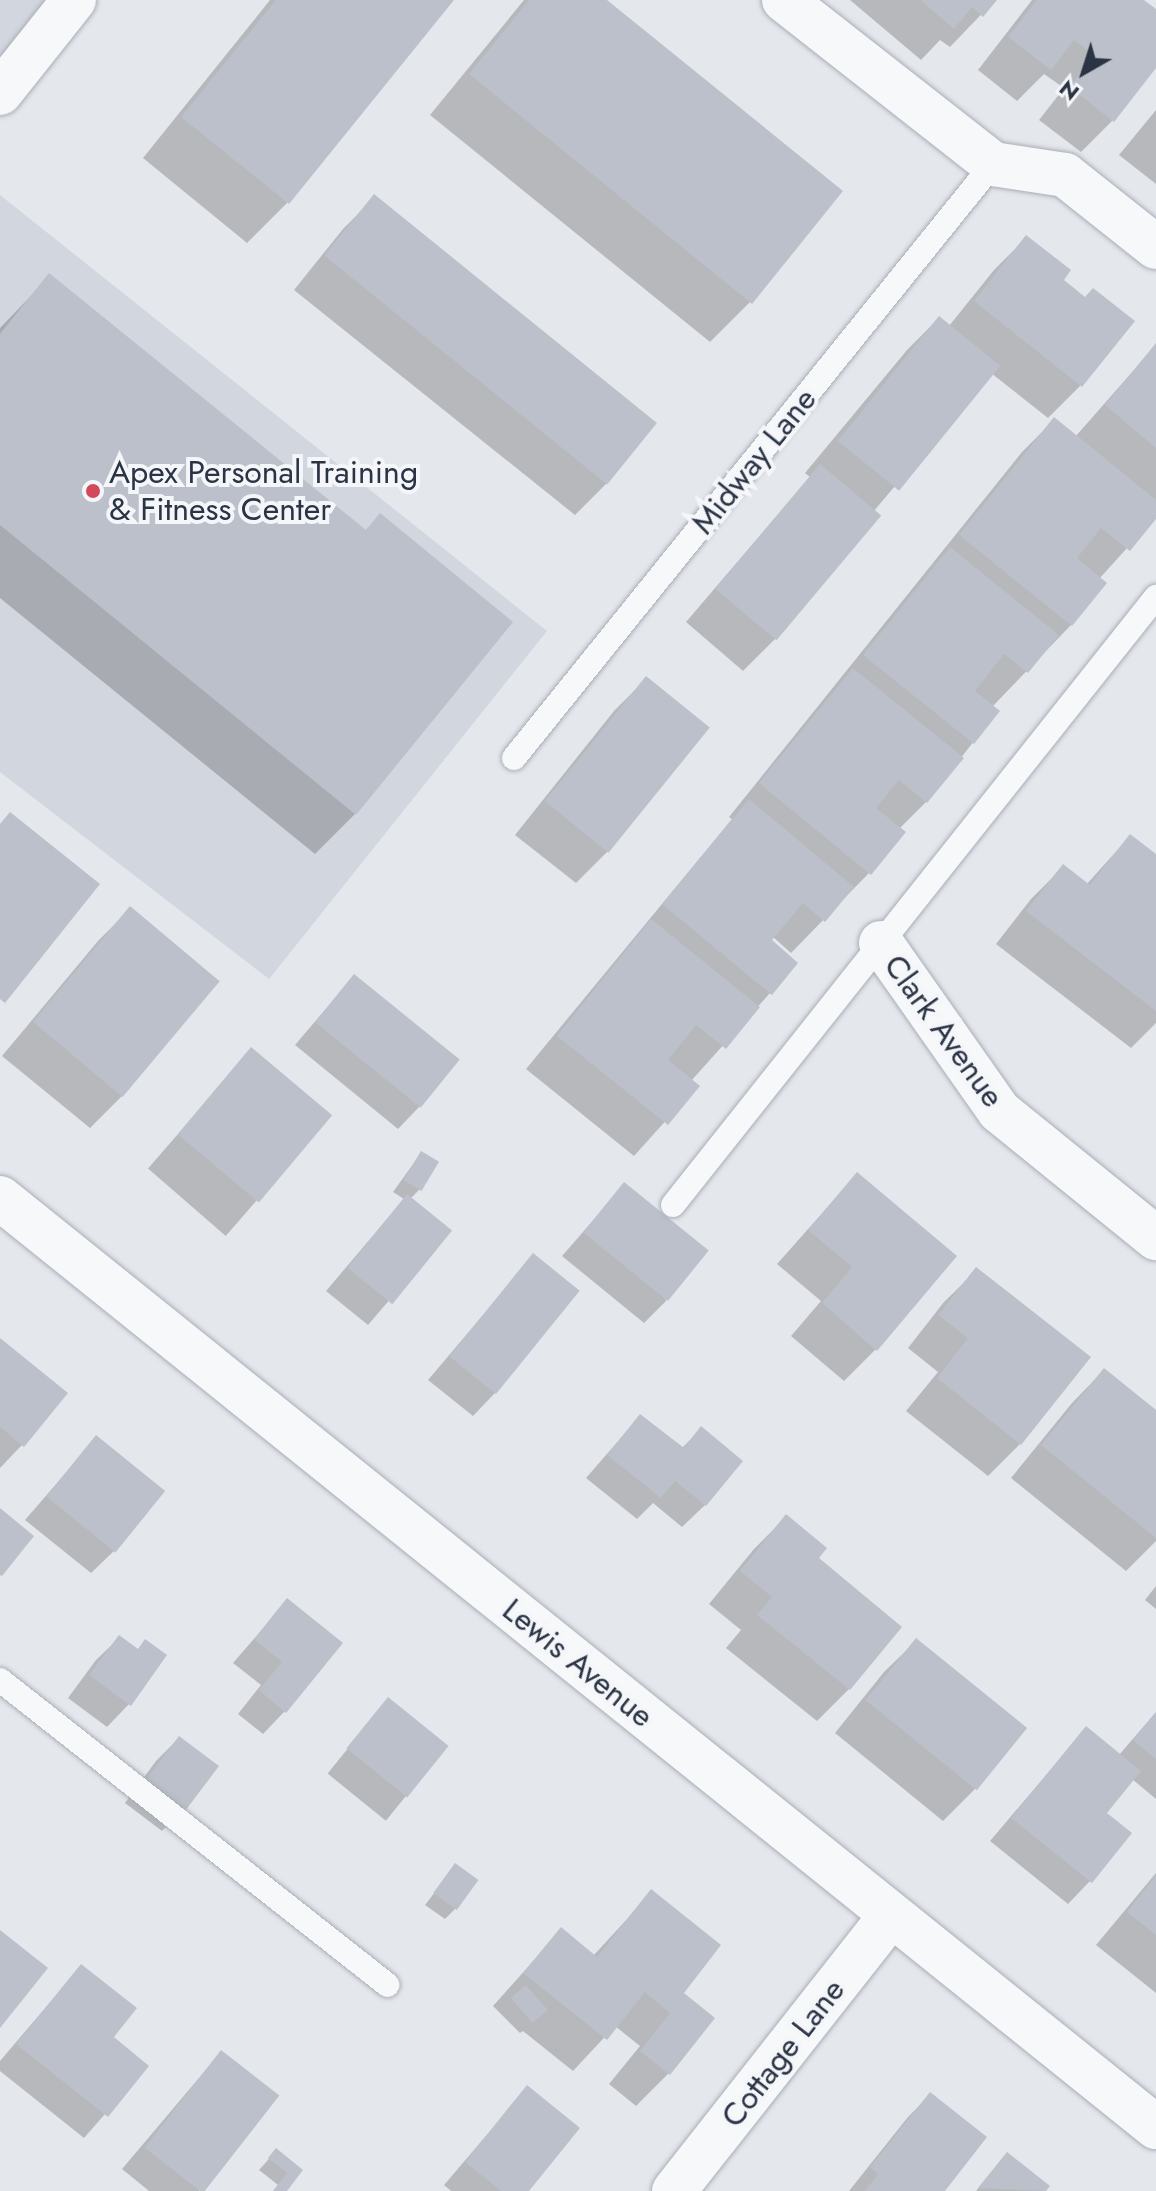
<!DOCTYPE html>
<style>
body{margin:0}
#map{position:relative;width:1156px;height:2191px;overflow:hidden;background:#e4e7ec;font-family:Jost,sans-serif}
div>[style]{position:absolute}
.built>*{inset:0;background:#d2d6de}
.shadow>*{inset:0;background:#0003;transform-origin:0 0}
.building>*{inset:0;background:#bbc0ca;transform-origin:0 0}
.roads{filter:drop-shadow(0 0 2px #a9aeb7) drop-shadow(0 0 2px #a9aeb7)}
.service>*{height:24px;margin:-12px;padding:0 12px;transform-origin:12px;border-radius:12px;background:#f7f8fa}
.minor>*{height:44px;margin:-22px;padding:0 22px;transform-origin:22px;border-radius:22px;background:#f7f8fa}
.tertiary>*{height:44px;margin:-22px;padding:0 22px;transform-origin:22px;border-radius:22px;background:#f7f8fa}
.dots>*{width:22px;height:22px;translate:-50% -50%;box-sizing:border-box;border:4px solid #f4f6f9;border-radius:50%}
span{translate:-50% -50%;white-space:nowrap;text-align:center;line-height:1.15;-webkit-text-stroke:8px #f4f6f9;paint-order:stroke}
.street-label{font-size:32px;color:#2b3445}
.poi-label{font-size:32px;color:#2b3445}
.left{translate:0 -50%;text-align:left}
.north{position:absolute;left:1044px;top:32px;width:80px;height:80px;-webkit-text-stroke:6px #f4f6f9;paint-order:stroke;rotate:219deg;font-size:22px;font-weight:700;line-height:32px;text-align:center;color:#2b3445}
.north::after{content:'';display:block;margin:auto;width:28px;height:36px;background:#2b3445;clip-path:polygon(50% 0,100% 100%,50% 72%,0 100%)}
</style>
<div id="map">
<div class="built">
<div style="clip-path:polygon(0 0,74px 0,0 93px)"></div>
<div style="clip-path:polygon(0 195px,547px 631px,269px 979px,0 772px)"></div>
</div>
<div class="shadow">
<div style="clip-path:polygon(270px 0,451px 0,287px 203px,247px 243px,143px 158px)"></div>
<div style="clip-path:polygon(524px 0,604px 0,750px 302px,710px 342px,430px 115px)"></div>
<div style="clip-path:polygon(850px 0,995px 0,950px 47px,940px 40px,921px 60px)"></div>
<div style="clip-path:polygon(1032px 0,1141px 0,1156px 12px,1156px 65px,1113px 120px,1081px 152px,1039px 120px,1064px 88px,1044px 74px,1017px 101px,978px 70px)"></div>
<div style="clip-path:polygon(1156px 110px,1156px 184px,1119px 155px)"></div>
<div style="clip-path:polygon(375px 197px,607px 483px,575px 515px,294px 290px,343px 229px)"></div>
<div style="clip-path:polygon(1026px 238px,1061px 280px,1084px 299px,1132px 321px,1080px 386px,1048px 418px,991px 373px,873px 512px,878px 516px,775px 639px,743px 671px,686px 622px,810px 477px,805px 473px,907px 350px,939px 318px,949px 326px,994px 270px)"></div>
<div style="clip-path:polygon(50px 276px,365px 531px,380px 516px,355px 814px,315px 854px,0 598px,0 328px)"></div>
<div style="clip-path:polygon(1156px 345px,1156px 516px,1099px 579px,1071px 625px,992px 707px,997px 712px,926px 802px,899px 829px,869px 873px,791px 953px,772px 936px,769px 941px,770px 993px,691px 1081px,697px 1086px,634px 1156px,526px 1069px,732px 819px,729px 817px,1022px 452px,1054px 420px,1075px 437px)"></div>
<div style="clip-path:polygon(646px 679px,707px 727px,608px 851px,576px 883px,515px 835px,614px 711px)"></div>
<div style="clip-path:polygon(1130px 836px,1156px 856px,1156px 1023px,1131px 1048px,996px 944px,1031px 899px,1063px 867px,1086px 885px)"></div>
<div style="clip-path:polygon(130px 909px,122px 1096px,90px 1128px,2px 1056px,98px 941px)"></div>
<div style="clip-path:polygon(354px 976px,420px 1106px,398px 1129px,295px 1045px)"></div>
<div style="left:251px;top:1050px;width:103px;height:157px;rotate:41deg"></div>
<div style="clip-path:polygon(421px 1153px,419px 1190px,410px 1199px,449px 1230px,368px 1325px,326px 1291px,404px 1199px,393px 1192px)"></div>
<div style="clip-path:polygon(857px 1174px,876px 1349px,844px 1381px,791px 1336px,821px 1301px,777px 1264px)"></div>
<div style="clip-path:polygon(624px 1185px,666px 1301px,644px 1323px,562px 1256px)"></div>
<div style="clip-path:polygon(533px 1256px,495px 1393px,473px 1416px,428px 1380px)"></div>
<div style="clip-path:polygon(977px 1270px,1020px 1444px,988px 1476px,906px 1411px,938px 1372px,908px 1348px,944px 1302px)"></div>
<div style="clip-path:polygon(0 1340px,22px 1445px,0 1468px)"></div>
<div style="clip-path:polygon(1104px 1370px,1156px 1413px,1156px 1541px,1126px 1571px,1011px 1478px,1072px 1403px)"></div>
<div style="clip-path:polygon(640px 1416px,681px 1449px,701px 1429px,705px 1505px,682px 1527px,653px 1503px,637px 1519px,586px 1478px)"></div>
<div style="clip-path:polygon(96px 1438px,114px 1551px,91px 1573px,25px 1520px)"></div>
<div style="clip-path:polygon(786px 1517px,816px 1559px,899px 1627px,849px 1689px,817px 1721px,726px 1648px,741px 1630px,709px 1604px,754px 1549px)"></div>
<div style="clip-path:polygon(1156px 1586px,1156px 1609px,1145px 1600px)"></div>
<div style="clip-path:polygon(287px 1601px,285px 1711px,263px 1734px,238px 1714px,261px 1685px,233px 1663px)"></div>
<div style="clip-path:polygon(119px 1638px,129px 1704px,107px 1727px,68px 1698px,96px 1660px)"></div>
<div style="clip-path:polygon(917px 1640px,975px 1789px,943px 1821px,835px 1733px,884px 1672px)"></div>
<div style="left:388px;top:1699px;width:75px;height:96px;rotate:39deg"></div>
<div style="clip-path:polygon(1156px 1712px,1156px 1799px,1132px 1779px,1104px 1813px,1090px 1881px,1068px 1904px,990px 1841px,1086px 1728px,1119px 1755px)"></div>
<div style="clip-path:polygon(179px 1738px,184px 1808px,162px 1831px,125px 1803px,156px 1761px)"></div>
<div style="clip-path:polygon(455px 1866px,456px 1908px,445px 1919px,425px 1905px)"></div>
<div style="clip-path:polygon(1156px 1873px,1156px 1993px,1096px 1945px)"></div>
<div style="clip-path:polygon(652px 1892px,681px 1993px,713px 2019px,668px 2074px,636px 2106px,609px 2084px,640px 2046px,615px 2026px,573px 2071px,523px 2031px,520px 2033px,493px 2006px,561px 1930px,593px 1956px)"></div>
<div style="clip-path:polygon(81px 1966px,111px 2037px,147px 2066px,84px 2138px,0 2071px,0 2061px)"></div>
<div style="clip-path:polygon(221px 2052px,276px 2097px,199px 2191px,149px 2191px,122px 2169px)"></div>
<div style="clip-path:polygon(527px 2088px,526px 2191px,451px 2191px,444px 2185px)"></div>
<div style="clip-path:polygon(930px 2095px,942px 2191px,849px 2191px,908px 2117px)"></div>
<div style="clip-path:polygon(276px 2151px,300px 2171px,284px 2191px,273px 2191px,278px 2185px,259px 2170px)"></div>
<div style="clip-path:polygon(997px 2165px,1047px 2186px,1043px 2191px,976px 2191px)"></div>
</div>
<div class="building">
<div style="clip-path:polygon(276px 0,454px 0,289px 204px,181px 117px)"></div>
<div style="clip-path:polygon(529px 0,607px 0,843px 191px,752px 304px,469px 74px)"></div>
<div style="clip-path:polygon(920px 0,997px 0,983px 17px,972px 7px,954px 29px)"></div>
<div style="clip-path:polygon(1037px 0,1144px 0,1156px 9px,1156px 68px,1114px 122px,1070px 87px,1094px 55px,1074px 40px,1051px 70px,1008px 37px)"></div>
<div style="left:374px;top:194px;width:364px;height:79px;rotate:39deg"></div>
<div style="clip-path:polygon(1026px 235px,1071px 270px,1064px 280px,1085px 297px,1093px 288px,1135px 321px,1082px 387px,974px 301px)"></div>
<div style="clip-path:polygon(49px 273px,366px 530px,380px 513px,513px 622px,356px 815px,0 525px,0 334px)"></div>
<div style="left:939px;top:316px;width:79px;height:161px;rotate:39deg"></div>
<div style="clip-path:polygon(1156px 343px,1156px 448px,1105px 405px)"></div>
<div style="clip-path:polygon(1054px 417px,1156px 500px,1156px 519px,1130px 551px,1101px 528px,1077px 558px,1107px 583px,1072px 626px,959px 535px)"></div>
<div style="left:820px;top:464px;width:80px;height:163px;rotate:40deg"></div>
<div style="clip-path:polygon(950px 547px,1059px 635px,1028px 673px,1004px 654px,975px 691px,1000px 711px,974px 744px,863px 655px)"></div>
<div style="clip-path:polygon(853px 668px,964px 758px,927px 803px,899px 780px,876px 808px,906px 832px,871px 875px,759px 783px)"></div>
<div style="left:646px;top:676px;width:82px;height:161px;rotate:39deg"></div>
<div style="clip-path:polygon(749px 799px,854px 887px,825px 922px,803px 903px,772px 940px,798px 963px,772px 995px,662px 904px)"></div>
<div style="clip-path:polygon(10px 812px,100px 884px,5px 1003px,0 999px,0 824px)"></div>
<div style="clip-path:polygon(1130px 834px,1156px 854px,1156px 1011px,1026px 911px,1063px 864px,1090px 885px)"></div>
<div style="left:130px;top:906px;width:117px;height:151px;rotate:40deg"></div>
<div style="clip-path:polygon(651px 919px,760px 1007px,726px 1049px,696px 1025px,668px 1060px,700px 1086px,668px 1125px,557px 1036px)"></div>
<div style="left:354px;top:974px;width:136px;height:62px;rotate:39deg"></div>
<div style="left:251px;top:1047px;width:106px;height:114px;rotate:40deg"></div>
<div style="left:421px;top:1151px;width:21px;height:34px;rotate:31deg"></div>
<div style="clip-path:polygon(857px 1172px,957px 1256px,877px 1351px,822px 1303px,852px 1267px,808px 1230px)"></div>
<div style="left:624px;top:1182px;width:109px;height:65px;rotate:39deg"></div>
<div style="left:407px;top:1194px;width:58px;height:95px;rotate:39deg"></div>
<div style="left:533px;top:1253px;width:60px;height:133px;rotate:39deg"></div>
<div style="clip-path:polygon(976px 1267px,1091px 1357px,1021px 1445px,937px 1378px,968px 1338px,938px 1315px)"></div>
<div style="clip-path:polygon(0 1338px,68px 1393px,24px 1447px,0 1427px)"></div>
<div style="clip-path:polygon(1104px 1368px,1156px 1410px,1156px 1538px,1041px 1445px)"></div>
<div style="clip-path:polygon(640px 1414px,684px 1448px,701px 1426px,743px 1461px,706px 1506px,675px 1481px,661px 1498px,607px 1455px)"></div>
<div style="left:96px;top:1435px;width:89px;height:79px;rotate:39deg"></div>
<div style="clip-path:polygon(0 1508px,34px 1536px,2px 1576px,0 1575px)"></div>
<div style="clip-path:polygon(786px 1514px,827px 1548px,819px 1558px,902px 1627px,850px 1690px,757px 1615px,772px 1597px,740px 1571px)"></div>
<div style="clip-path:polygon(287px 1598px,343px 1643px,286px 1713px,259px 1690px,282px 1662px,254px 1639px)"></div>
<div style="clip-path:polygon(119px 1635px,138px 1649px,145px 1639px,167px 1655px,131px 1706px,89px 1675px)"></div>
<div style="left:916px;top:1638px;width:143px;height:80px;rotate:39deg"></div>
<div style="left:388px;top:1697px;width:78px;height:66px;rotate:39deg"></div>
<div style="clip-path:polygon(1156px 1712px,1156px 1759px,1133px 1740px)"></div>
<div style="clip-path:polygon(1086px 1726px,1141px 1771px,1107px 1813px,1132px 1833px,1092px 1883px,1011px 1818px)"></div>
<div style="left:179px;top:1736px;width:50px;height:55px;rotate:37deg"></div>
<div style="left:455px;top:1863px;width:29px;height:37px;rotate:36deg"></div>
<div style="clip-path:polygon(1156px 1875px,1156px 1935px,1127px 1912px)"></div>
<div style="clip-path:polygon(651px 1889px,721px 1945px,684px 1993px,715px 2018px,670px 2075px,640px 2051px,670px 2013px,645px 1992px,607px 2040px,523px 1973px,561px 1927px,597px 1957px)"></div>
<div style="clip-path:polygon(0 1930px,48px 1968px,0 2028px)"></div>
<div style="clip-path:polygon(81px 1964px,137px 2008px,114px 2037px,149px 2066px,108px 2117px,16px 2044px)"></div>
<div style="left:526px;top:1985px;width:33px;height:20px;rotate:49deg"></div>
<div style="left:221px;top:2050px;width:74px;height:124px;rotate:38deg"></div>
<div style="clip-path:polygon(527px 2085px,580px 2128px,529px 2191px,501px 2191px,465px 2162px)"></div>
<div style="clip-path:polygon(930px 2092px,987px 2137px,945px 2191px,865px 2191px,878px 2174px,870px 2167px)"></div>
<div style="clip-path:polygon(276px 2148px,303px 2170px,287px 2191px,273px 2191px,287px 2173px,268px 2158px)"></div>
<div style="clip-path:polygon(1007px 2152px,1050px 2186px,1046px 2191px,978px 2188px)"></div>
</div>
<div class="roads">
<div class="service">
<div style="left:514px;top:758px;width:763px;rotate:-51.12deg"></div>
<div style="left:673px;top:1205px;width:777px;rotate:-51.54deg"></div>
<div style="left:0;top:1680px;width:493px;rotate:38.2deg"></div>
</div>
<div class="minor">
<div style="left:784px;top:0;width:266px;rotate:38.1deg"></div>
<div style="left:993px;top:164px;width:73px;rotate:8.7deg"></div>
<div style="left:1065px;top:175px;width:116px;rotate:38.4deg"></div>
<div style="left:0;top:93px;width:119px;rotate:-51.5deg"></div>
<div style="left:881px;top:943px;width:205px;rotate:54.9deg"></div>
<div style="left:999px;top:1111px;width:202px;rotate:39deg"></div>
<div style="left:674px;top:2191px;width:351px;rotate:-51.8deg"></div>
</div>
<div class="tertiary">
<div style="left:0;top:1198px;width:1483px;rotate:38.79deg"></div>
</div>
</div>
<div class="dots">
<div style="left:93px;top:491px;background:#d1495b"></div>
</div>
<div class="street-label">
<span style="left:754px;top:461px;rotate:-51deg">Midway Lane</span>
<span style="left:944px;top:1031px;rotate:54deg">Clark Avenue</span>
<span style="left:578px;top:1663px;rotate:39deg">Lewis Avenue</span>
<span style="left:783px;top:2053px;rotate:-52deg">Cottage Lane</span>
</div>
<div class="poi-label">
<span class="left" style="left:109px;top:491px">Apex Personal Training<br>&amp; Fitness Center</span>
</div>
<div class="north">N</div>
</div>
